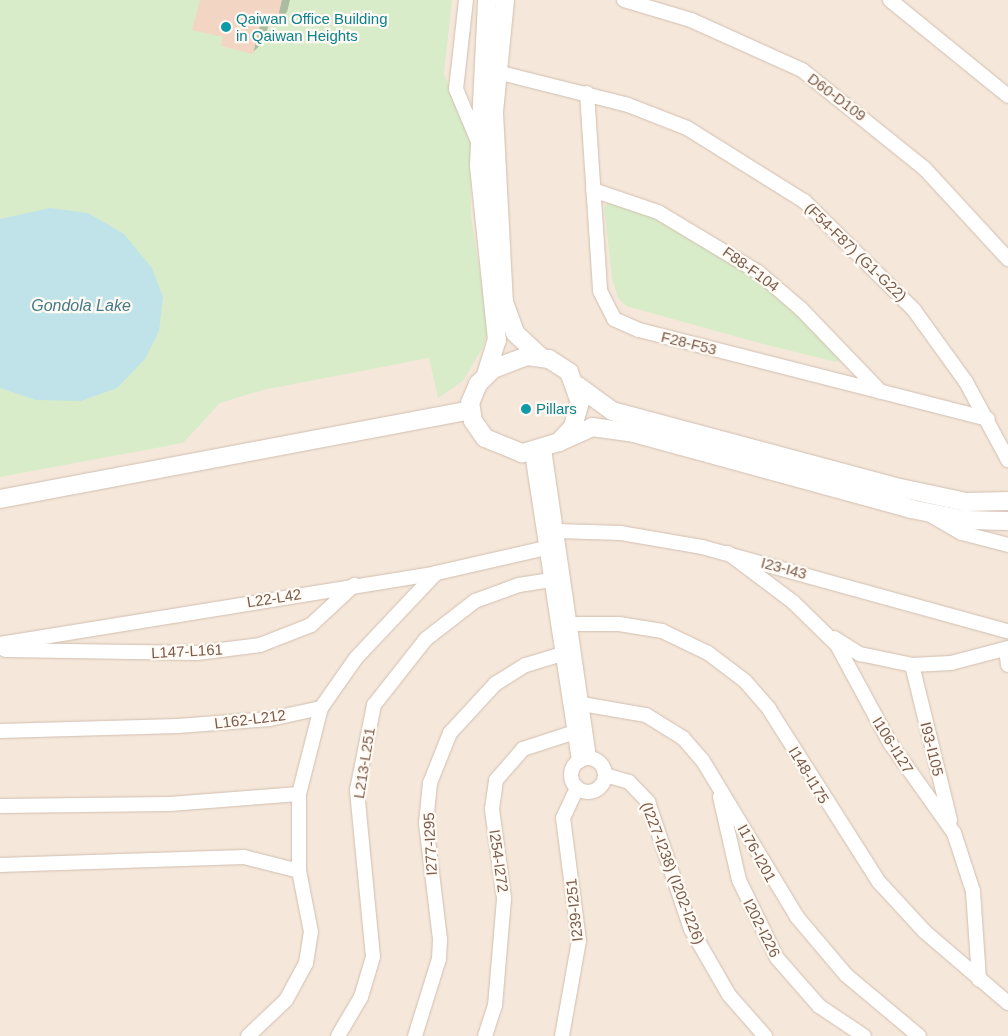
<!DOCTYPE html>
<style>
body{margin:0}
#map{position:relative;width:1008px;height:1036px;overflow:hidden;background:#fdf6ec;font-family:Arial,sans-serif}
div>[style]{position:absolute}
.residential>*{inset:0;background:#f5e8da;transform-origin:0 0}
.green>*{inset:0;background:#d8ecc9}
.water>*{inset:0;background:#bfe3e8}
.shadow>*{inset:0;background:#0003}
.building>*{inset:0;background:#f3d5c3}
.roads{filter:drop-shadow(0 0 1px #d1beb0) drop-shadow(0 0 1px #d1beb0)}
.minor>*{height:14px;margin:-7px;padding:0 7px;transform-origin:7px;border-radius:7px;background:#fff}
.minor>.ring{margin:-7px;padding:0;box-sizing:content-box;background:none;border:14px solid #fff;border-radius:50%}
.tertiary>*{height:18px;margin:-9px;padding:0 9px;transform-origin:9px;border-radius:9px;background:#fff}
.dots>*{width:14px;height:14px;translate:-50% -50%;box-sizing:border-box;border:2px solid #fffaf3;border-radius:50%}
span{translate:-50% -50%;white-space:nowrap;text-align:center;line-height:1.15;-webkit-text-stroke:4.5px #fffaf3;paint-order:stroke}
.culture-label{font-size:15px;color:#0d838f}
.left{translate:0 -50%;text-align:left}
.street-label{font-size:15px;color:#7a5c4d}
.water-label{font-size:16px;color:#437c86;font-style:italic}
</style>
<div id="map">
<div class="residential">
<div style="left:0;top:0;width:1008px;height:1036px"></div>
</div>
<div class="green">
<div style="clip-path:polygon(0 0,452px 0,444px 73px,470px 141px,471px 216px,488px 327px,484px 345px,463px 381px,438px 398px,429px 358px,263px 390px,220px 403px,183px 443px,0 477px)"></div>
<div style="clip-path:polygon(610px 201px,666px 222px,761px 280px,810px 321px,841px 359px,836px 362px,763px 344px,626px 306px,618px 298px,612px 278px,604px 207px)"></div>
</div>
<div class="water">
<div style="clip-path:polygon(50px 208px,88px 213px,124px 234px,152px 268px,163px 297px,159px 331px,145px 359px,117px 388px,81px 401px,36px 400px,0 388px,0 219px)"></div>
</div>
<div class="shadow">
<div style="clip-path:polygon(201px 0,290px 0,287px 12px,275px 23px,269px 22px,265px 41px,253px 52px,224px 36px)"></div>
</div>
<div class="building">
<div style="clip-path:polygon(200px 0,282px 0,276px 25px,261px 21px,253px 54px,221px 46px,223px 37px,192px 30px)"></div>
</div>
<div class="roads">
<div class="minor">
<div style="left:466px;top:0;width:90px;rotate:96.4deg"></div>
<div style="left:456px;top:89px;width:60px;rotate:67.3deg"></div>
<div style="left:624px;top:0;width:70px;rotate:16.6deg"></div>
<div style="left:691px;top:20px;width:122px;rotate:24.2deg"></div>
<div style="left:802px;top:70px;width:156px;rotate:38.8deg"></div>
<div style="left:924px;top:168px;width:124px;rotate:47.3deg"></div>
<div style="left:890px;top:0;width:152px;rotate:39.1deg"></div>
<div style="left:497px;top:72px;width:135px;rotate:14.1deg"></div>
<div style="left:628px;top:105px;width:63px;rotate:21.3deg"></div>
<div style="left:687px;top:128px;width:138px;rotate:32deg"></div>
<div style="left:804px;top:201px;width:155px;rotate:44.7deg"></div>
<div style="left:914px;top:310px;width:89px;rotate:54.2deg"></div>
<div style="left:966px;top:382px;width:89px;rotate:61.7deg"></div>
<div style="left:587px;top:93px;width:198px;rotate:86.2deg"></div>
<div style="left:600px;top:291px;width:31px;rotate:63deg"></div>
<div style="left:614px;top:319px;width:27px;rotate:24deg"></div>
<div style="left:639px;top:330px;width:360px;rotate:14.3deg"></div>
<div style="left:593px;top:190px;width:69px;rotate:18.7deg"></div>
<div style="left:658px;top:212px;width:117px;rotate:31deg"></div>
<div style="left:758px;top:272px;width:57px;rotate:40.7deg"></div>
<div style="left:801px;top:309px;width:115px;rotate:46.1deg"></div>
<div style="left:544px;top:449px;width:312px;rotate:81.7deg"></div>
<div style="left:532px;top:453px;width:312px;rotate:81.3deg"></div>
<div style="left:932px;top:516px;width:34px;rotate:30deg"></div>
<div style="left:962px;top:533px;width:48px;rotate:14.6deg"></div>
<div style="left:556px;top:531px;width:65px;rotate:1.8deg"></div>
<div style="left:621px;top:533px;width:82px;rotate:9.8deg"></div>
<div style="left:702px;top:547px;width:317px;rotate:15.4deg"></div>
<div style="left:728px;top:553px;width:81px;rotate:37deg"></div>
<div style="left:793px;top:602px;width:62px;rotate:44.3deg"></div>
<div style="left:837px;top:645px;width:111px;rotate:61.6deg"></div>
<div style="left:890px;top:743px;width:110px;rotate:54.6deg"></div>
<div style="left:954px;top:833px;width:61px;rotate:71.9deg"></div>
<div style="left:973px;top:891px;width:89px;rotate:86.1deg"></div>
<div style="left:570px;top:624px;width:49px"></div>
<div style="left:619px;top:624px;width:44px;rotate:9.2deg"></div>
<div style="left:662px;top:631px;width:51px;rotate:25.6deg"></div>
<div style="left:708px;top:653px;width:46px;rotate:37.1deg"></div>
<div style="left:745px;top:681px;width:37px;rotate:49deg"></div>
<div style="left:769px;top:709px;width:205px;rotate:57.6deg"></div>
<div style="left:879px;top:882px;width:67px;rotate:47.4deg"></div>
<div style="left:924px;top:931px;width:111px;rotate:40.6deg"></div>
<div style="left:834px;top:638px;width:31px;rotate:32deg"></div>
<div style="left:860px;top:654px;width:53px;rotate:11.9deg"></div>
<div style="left:912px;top:665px;width:39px;rotate:-3deg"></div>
<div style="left:951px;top:663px;width:59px;rotate:-14.7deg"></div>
<div style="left:0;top:644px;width:442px;rotate:-9.2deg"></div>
<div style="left:436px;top:573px;width:113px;rotate:-12.8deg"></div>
<div style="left:1006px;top:649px;width:16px;rotate:83deg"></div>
<div style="left:5px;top:650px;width:192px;rotate:0.9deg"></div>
<div style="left:197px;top:653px;width:64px;rotate:-7.2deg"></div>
<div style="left:260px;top:645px;width:55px;rotate:-21.4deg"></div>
<div style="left:311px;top:625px;width:59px;rotate:-42.9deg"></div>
<div style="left:912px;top:665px;width:160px;rotate:76.2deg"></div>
<div style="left:582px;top:704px;width:65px;rotate:9.8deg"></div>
<div style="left:646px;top:715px;width:44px;rotate:31.9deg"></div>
<div style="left:683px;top:738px;width:30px;rotate:49deg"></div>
<div style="left:703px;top:761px;width:182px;rotate:58.9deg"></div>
<div style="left:797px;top:917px;width:76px;rotate:49.8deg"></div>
<div style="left:846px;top:975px;width:95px;rotate:39.9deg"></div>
<div style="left:0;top:731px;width:178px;rotate:-1.6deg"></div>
<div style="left:178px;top:726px;width:92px;rotate:-4.4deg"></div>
<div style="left:270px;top:719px;width:52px;rotate:-12.2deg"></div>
<div style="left:321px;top:708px;width:61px;rotate:-55deg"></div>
<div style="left:356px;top:658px;width:117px;rotate:-46.7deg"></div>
<div class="ring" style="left:571px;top:758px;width:20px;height:20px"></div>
<div style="left:605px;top:775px;width:25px;rotate:16deg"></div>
<div style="left:629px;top:782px;width:28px;rotate:46deg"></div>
<div style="left:648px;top:802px;width:134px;rotate:71.3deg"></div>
<div style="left:691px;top:929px;width:76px;rotate:60.1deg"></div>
<div style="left:729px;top:995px;width:55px;rotate:48.7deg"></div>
<div style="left:720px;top:797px;width:85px;rotate:77.1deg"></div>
<div style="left:739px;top:880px;width:87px;rotate:64deg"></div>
<div style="left:777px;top:958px;width:64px;rotate:48.8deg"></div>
<div style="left:819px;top:1006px;width:54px;rotate:33.7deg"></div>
<div style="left:0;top:806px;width:170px;rotate:-0.7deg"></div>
<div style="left:170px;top:804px;width:129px;rotate:-4.4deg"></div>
<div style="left:0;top:865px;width:244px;rotate:-1.9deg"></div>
<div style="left:244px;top:857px;width:57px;rotate:14.3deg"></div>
<div style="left:248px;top:1036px;width:52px;rotate:-43.5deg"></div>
<div style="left:286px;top:1000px;width:42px;rotate:-61.6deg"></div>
<div style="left:306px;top:963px;width:31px;rotate:-81deg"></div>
<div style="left:311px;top:932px;width:62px;rotate:-101.1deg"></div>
<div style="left:299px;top:871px;width:77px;rotate:-90deg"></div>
<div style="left:299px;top:794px;width:89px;rotate:-75.7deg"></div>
<div style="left:338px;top:1036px;width:45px;rotate:-59.5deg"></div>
<div style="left:361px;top:997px;width:42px;rotate:-73.3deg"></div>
<div style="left:373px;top:957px;width:168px;rotate:-95.5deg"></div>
<div style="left:357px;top:790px;width:87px;rotate:-78.7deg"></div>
<div style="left:374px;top:705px;width:84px;rotate:-51.8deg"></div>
<div style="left:426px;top:639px;width:62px;rotate:-37.8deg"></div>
<div style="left:475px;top:601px;width:47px;rotate:-20deg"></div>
<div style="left:519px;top:585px;width:32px;rotate:-9deg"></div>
<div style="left:415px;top:1036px;width:81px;rotate:-72.7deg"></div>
<div style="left:439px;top:959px;width:20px;rotate:-87deg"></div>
<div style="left:440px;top:939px;width:117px;rotate:-96.9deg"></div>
<div style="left:426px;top:823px;width:40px;rotate:-84.3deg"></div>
<div style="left:430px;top:783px;width:54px;rotate:-68.2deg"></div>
<div style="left:450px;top:733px;width:67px;rotate:-47.4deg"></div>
<div style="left:495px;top:684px;width:36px;rotate:-32deg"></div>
<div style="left:526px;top:665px;width:39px;rotate:-17deg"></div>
<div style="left:485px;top:1036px;width:32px;rotate:-72deg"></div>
<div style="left:495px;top:1006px;width:108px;rotate:-85.2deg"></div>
<div style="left:504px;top:898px;width:90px;rotate:-97.7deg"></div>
<div style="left:492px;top:809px;width:29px;rotate:-82deg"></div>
<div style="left:496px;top:780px;width:41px;rotate:-48.9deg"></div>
<div style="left:523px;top:749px;width:55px;rotate:-18.1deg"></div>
<div style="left:562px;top:1036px;width:97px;rotate:-79.9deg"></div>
<div style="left:579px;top:941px;width:124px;rotate:-97.4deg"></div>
<div style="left:563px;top:818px;width:33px;rotate:-65deg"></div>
</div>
<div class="tertiary">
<div style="left:505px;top:0;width:114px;rotate:95.6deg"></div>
<div style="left:494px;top:113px;width:189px;rotate:87deg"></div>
<div style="left:504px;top:302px;width:33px;rotate:70deg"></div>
<div style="left:515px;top:333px;width:35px;rotate:43deg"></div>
<div style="left:527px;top:356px;width:22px;rotate:8deg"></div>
<div style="left:549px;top:359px;width:24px;rotate:33deg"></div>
<div style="left:569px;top:372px;width:32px;rotate:70deg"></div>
<div style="left:580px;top:402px;width:26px;rotate:106deg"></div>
<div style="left:573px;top:427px;width:21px;rotate:133deg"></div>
<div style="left:559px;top:442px;width:39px;rotate:163deg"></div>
<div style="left:522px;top:453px;width:40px;rotate:-158deg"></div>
<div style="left:485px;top:438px;width:21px;rotate:-125deg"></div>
<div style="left:473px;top:421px;width:18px;rotate:-99deg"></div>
<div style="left:470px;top:403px;width:21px;rotate:-67deg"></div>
<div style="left:478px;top:384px;width:21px;rotate:-45deg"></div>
<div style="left:493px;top:369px;width:36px;rotate:-21deg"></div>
<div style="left:486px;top:375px;width:37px;rotate:-73deg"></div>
<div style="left:497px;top:340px;width:176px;rotate:-95.9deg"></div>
<div style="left:479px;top:165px;width:165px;rotate:-87.2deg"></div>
<div style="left:578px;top:386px;width:42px;rotate:36.3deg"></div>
<div style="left:612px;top:411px;width:289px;rotate:15deg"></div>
<div style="left:891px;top:486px;width:77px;rotate:12deg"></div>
<div style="left:966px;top:502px;width:42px;rotate:-1.4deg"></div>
<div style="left:559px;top:442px;width:36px;rotate:-24deg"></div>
<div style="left:592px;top:427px;width:42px;rotate:8.1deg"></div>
<div style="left:634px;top:433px;width:287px;rotate:15.3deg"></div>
<div style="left:911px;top:509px;width:56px;rotate:11.3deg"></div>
<div style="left:966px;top:520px;width:42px;rotate:1.4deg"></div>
<div style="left:0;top:499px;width:478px;rotate:-10.7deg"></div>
</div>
</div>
<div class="dots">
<div style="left:226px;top:27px;background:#0f9aa8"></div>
<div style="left:526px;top:409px;background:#0f9aa8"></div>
</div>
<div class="culture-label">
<span class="left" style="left:236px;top:27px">Qaiwan Office Building<br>in Qaiwan Heights</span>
<span class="left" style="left:536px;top:409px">Pillars</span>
</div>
<div class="street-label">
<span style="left:837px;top:97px;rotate:37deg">D60-D109</span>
<span style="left:856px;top:252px;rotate:44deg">(F54-F87) (G1-G22)</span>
<span style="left:751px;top:269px;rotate:36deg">F88-F104</span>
<span style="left:689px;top:343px;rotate:14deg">F28-F53</span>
<span style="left:784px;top:568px;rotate:15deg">I23-I43</span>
<span style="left:274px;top:598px;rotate:-9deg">L22-L42</span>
<span style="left:187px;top:651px;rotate:-3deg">L147-L161</span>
<span style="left:250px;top:719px;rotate:-7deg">L162-L212</span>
<span style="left:893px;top:745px;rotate:58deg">I106-I127</span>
<span style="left:932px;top:749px;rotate:76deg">I93-I105</span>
<span style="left:364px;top:763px;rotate:-81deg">L213-L251</span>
<span style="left:809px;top:775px;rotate:59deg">I148-I175</span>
<span style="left:430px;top:844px;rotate:-93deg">I277-I295</span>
<span style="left:757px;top:853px;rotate:61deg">I176-I201</span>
<span style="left:499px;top:861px;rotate:82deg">I254-I272</span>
<span style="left:673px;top:873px;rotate:69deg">(I227-I238) (I202-I226)</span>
<span style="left:574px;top:910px;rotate:-96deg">I239-I251</span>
<span style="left:762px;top:928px;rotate:63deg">I202-I226</span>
</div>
<div class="water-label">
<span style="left:81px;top:306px">Gondola Lake</span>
</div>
</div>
